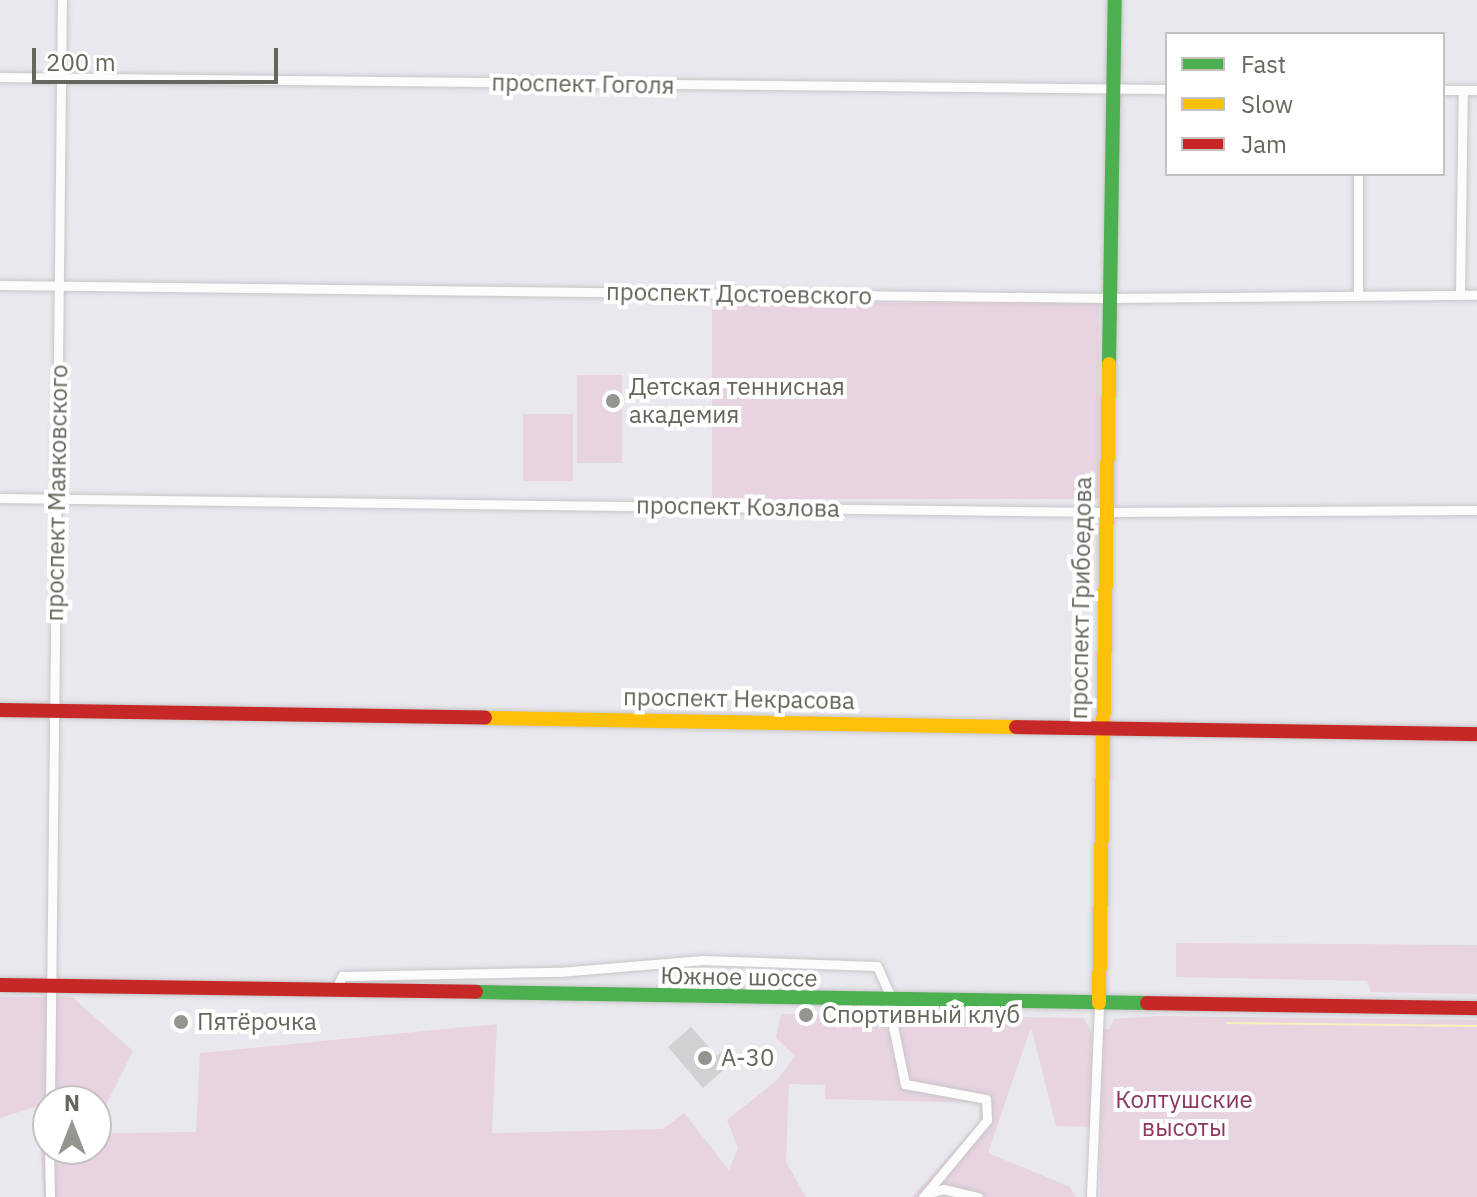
<!DOCTYPE html>
<meta charset="utf-8">
<style>
body{margin:0}
#map{position:relative;width:1477px;height:1197px;overflow:hidden;background:#e9e8ee;font-family:"IBM Plex Sans",sans-serif}
div>[style]{position:absolute}
.green>*{inset:0;background:#e8d3e1;transform-origin:0 0}
.stream>*{height:2px;margin:-1px;padding:0 1px;transform-origin:1px;border-radius:1px;background:#f8f1bc}
.building>*{inset:0;background:#d1d1d4}
.roads{filter:drop-shadow(0 0 2px #c7c6c7) drop-shadow(0 0 2px #c7c6c7)}
.street>*{height:9px;margin:-4.5px;padding:0 4.5px;transform-origin:4.5px;border-radius:4.5px;background:#fcfcfc}
.fast>*{height:14px;margin:-7px;padding:0 7px;transform-origin:7px;border-radius:7px;background:#4caf50}
.slow>*{height:14px;margin:-7px;padding:0 7px;transform-origin:7px;border-radius:7px;background:#ffc107}
.jam>*{height:14px;margin:-7px;padding:0 7px;transform-origin:7px;border-radius:7px;background:#c62828}
.dots>*{width:22px;height:22px;translate:-50% -50%;box-sizing:border-box;border:4px solid #fff;border-radius:50%}
span{translate:-50% -50%;white-space:nowrap;text-align:center;line-height:1.15;-webkit-text-stroke:8px #fff;paint-order:stroke}
.street-label{font-size:24px;color:#66665d}
.poi-label{font-size:24px;color:#66665d}
.left{translate:0 -50%;text-align:left}
.park-label{font-size:24px;color:#8d3661}
.legend{position:absolute;left:1165px;top:32px;width:280px;height:144px;box-sizing:border-box;background:#fff;border:2px solid #c2c2be;margin:0;padding:10px 14px;list-style:none;font-size:24px;color:#66665d}
.legend li{display:flex;align-items:center;gap:16px;height:40px}
.legend b{width:40px;border:2px solid #c2c2be}
.north{position:absolute;left:32px;top:1085px;width:80px;height:80px;box-sizing:border-box;background:#fff;border:2px solid #c2c2be;border-radius:50%;rotate:0deg;font-size:22px;font-weight:700;line-height:32px;text-align:center;color:#66665d}
.north::after{content:'';display:block;margin:auto;width:28px;height:36px;background:#949490;clip-path:polygon(50% 0,100% 100%,50% 72%,0 100%)}
.scale{position:absolute;left:32px;top:48px;width:246px;height:36px;box-sizing:border-box;border:4px solid #66665d;border-top:0;padding-left:10px;font-size:24px;line-height:28px;white-space:nowrap;color:#66665d;-webkit-text-stroke:6px #fff;paint-order:stroke}
</style>
<div id="map">
<div class="green">
<div style="left:712px;top:303px;width:387px;height:196px"></div>
<div style="left:577px;top:375px;width:45px;height:88px"></div>
<div style="left:523px;top:414px;width:50px;height:67px"></div>
<div style="clip-path:polygon(1176px 943px,1477px 945px,1477px 994px,1371px 992px,1367px 981px,1176px 977px)"></div>
<div style="clip-path:polygon(evenodd,0 997px,72px 997px,133px 1051px,106px 1105px,110px 1133px,196px 1132px,200px 1053px,497px 1024px,492px 1133px,663px 1129px,684px 1113px,729px 1170px,738px 1148px,727px 1120px,777px 1080px,795px 1056px,776px 1038px,781px 1014px,1084px 1018px,1092px 1033px,1092px 1127px,1056px 1126px,1031px 1027px,988px 1153px,1070px 1187px,1076px 1197px,912px 1197px,980px 1121px,979px 1103px,825px 1099px,825px 1085px,789px 1084px,786px 1162px,806px 1197px,44px 1197px,38px 1106px,0 1118px,0 997px,48px 1101px,96px 1101px,96px 1149px,48px 1149px,48px 1101px)"></div>
<div style="clip-path:polygon(1157px 1016px,1477px 1020px,1477px 1197px,1100px 1197px,1101px 1029px,1109px 1029px,1114px 1019px)"></div>
</div>
<div class="stream">
<div style="left:1227px;top:1023px;width:250px;rotate:0.7deg"></div>
</div>
<div class="building">
<div style="clip-path:polygon(691px 1027px,717px 1056px,725px 1049px,735px 1060px,703px 1088px,668px 1047px)"></div>
</div>
<div class="roads">
<div class="street">
<div style="left:0;top:77px;width:1167px;rotate:0.59deg"></div>
<div style="left:1443px;top:90px;width:34px"></div>
<div style="left:1358px;top:174px;width:122px;rotate:90deg"></div>
<div style="left:0;top:285px;width:1109px;rotate:0.67deg"></div>
<div style="left:1109px;top:298px;width:368px;rotate:-0.5deg"></div>
<div style="left:1460px;top:294px;width:204px;rotate:-89.2deg"></div>
<div style="left:0;top:498px;width:1105px;rotate:0.73deg"></div>
<div style="left:1105px;top:512px;width:372px;rotate:-0.3deg"></div>
<div style="left:335px;top:991px;width:17px;rotate:-65deg"></div>
<div style="left:342px;top:976px;width:217px;rotate:-1.1deg"></div>
<div style="left:559px;top:972px;width:144px;rotate:-4.8deg"></div>
<div style="left:702px;top:960px;width:175px;rotate:2deg"></div>
<div style="left:877px;top:966px;width:39px;rotate:66deg"></div>
<div style="left:888px;top:1002px;width:84px;rotate:78.3deg"></div>
<div style="left:905px;top:1084px;width:82px;rotate:10.5deg"></div>
<div style="left:986px;top:1099px;width:21px;rotate:87deg"></div>
<div style="left:987px;top:1120px;width:100px;rotate:129.7deg"></div>
<div style="left:50px;top:1101px;width:1101px;rotate:-89.38deg"></div>
<div style="left:49px;top:1149px;width:48px;rotate:88.8deg"></div>
<div style="left:926px;top:1194px;width:18px;rotate:-16deg"></div>
<div style="left:943px;top:1189px;width:36px;rotate:13deg"></div>
<div style="left:1091px;top:1197px;width:194px;rotate:-87.6deg"></div>
</div>
<div class="fast">
<div style="left:1109px;top:364px;width:364px;rotate:-89.1deg"></div>
<div style="left:476px;top:992px;width:671px;rotate:0.94deg"></div>
</div>
<div class="slow">
<div style="left:485px;top:718px;width:531px;rotate:0.97deg"></div>
<div style="left:1099px;top:1003px;width:639px;rotate:-89.1deg"></div>
</div>
<div class="jam">
<div style="left:0;top:710px;width:485px;rotate:0.9deg"></div>
<div style="left:1016px;top:727px;width:461px;rotate:0.9deg"></div>
<div style="left:0;top:985px;width:476px;rotate:0.8deg"></div>
<div style="left:1147px;top:1003px;width:330px;rotate:0.9deg"></div>
</div>
</div>
<div class="dots">
<div style="left:613px;top:401px;background:#949490"></div>
<div style="left:806px;top:1015px;background:#949490"></div>
<div style="left:181px;top:1022px;background:#949490"></div>
<div style="left:705px;top:1058px;background:#949490"></div>
</div>
<div class="street-label">
<span style="left:583px;top:84px;rotate:1deg">проспект Гоголя</span>
<span style="left:739px;top:294px;rotate:1deg">проспект Достоевского</span>
<span style="left:57px;top:493px;rotate:-89deg">проспект Маяковского</span>
<span style="left:738px;top:507px;rotate:1deg">проспект Козлова</span>
<span style="left:1081px;top:598px;rotate:-89deg">проспект Грибоедова</span>
<span style="left:739px;top:699px;rotate:1deg">проспект Некрасова</span>
<span style="left:739px;top:977px;rotate:1deg">Южное шоссе</span>
</div>
<div class="poi-label">
<span class="left" style="left:629px;top:401px">Детская теннисная<br>академия</span>
<span class="left" style="left:822px;top:1015px">Спортивный клуб</span>
<span class="left" style="left:197px;top:1022px">Пятёрочка</span>
<span class="left" style="left:721px;top:1058px">А-30</span>
</div>
<div class="park-label">
<span style="left:1184px;top:1114px">Колтушские<br>высоты</span>
</div>
<ul class="legend">
<li><b style="height:10px;background:#4caf50"></b>Fast</li>
<li><b style="height:10px;background:#ffc107"></b>Slow</li>
<li><b style="height:10px;background:#c62828"></b>Jam</li>
</ul>
<div class="north">N</div>
<div class="scale">200 m</div>
</div>
